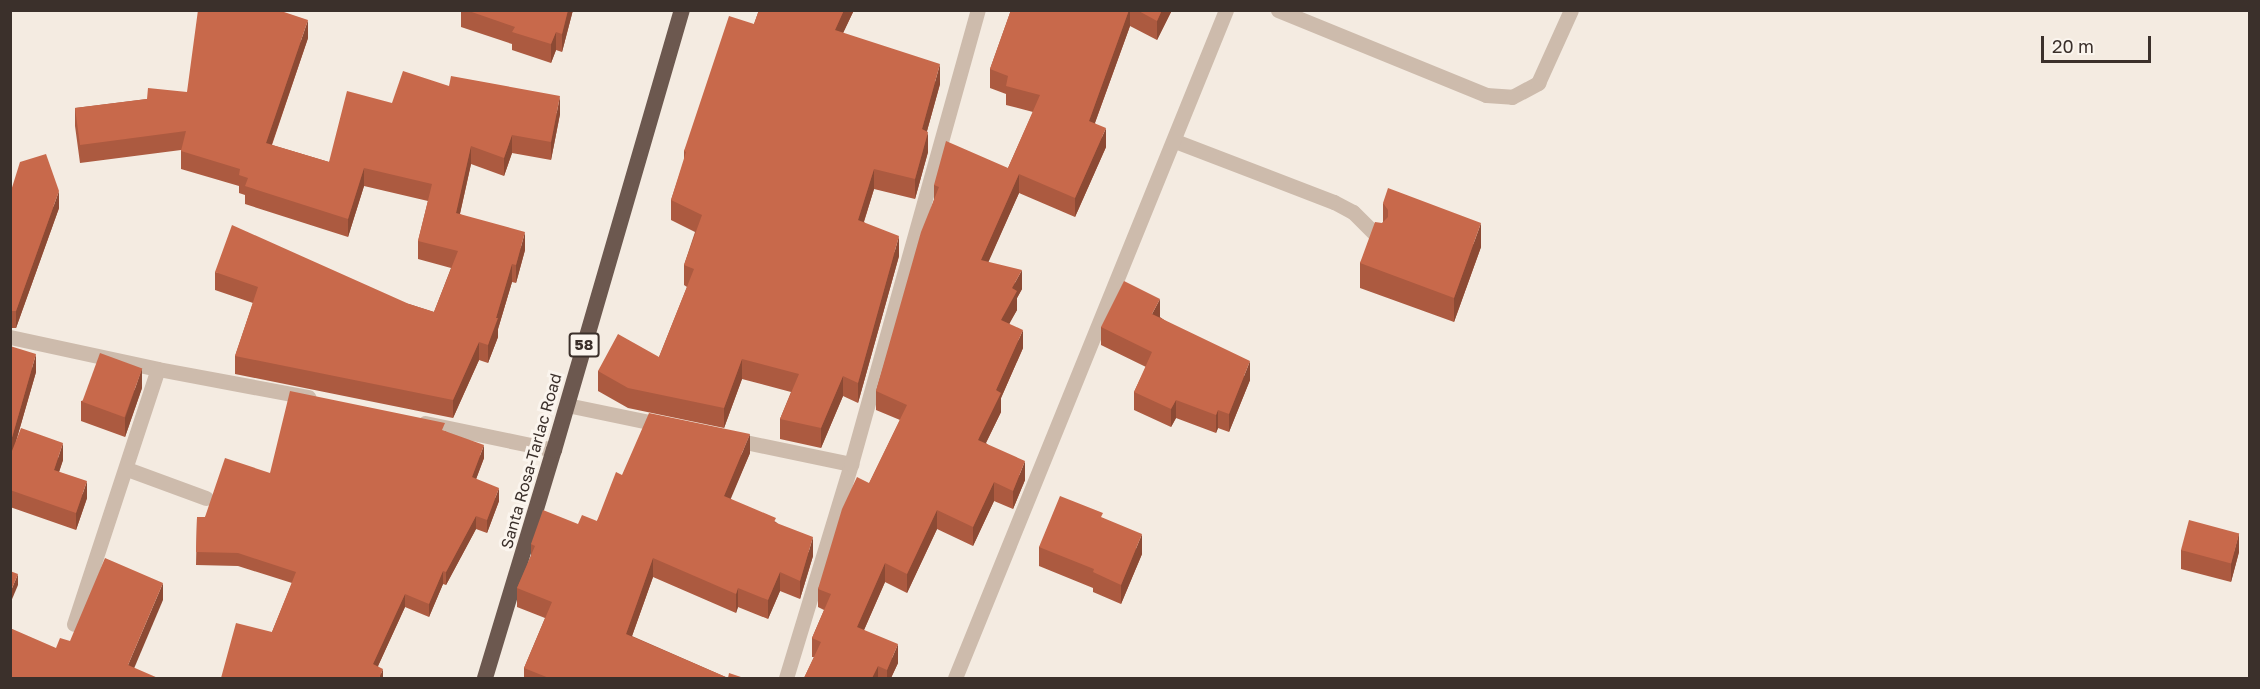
<!DOCTYPE html>
<style>
body{margin:0}
#map{position:relative;width:2260px;height:689px;overflow:hidden;background:#f4ebe1;font-family:"Golos Text",sans-serif}
div>[style]{position:absolute}
.service>*{height:15px;margin:-7.5px;padding:0 7.5px;transform-origin:7.5px;border-radius:7.5px;background:#cdbbac}
.minor>*{height:15px;margin:-7.5px;padding:0 7.5px;transform-origin:7.5px;border-radius:7.5px;background:#cdbbac}
.tertiary>*{height:15px;margin:-7.5px;padding:0 7.5px;transform-origin:7.5px;border-radius:7.5px;background:#cdbbac}
.trunk>*{height:16px;margin:-8px;padding:0 8px;transform-origin:8px;border-radius:8px;background:#6c584f}
.wall>*{inset:0;background:#ac5a40}
.shaded-wall>*{inset:0;background:#8c4a34}
.building>*{inset:0;background:#c8694b;transform-origin:0 0}
span{translate:-50% -50%;white-space:nowrap;text-align:center;line-height:1.15;-webkit-text-stroke:6px #fbf5ee;paint-order:stroke}
.shield-label span{padding:2px 4px;background:#fbf5ee;border:2px solid;border-radius:4px;-webkit-text-stroke-width:0}
.shield-label{font-size:15px;color:#3b302b;font-weight:700}
.street-label{font-size:16px;color:#3b302b}
.frame{position:absolute;inset:0;border:12px solid #3b302b;pointer-events:none}
.scale{position:absolute;left:2041px;top:36px;width:110px;height:27px;box-sizing:border-box;border:3px solid #3b302b;border-top:0;padding-left:8px;font-size:18px;line-height:21px;white-space:nowrap;color:#3b302b;-webkit-text-stroke:4px #fbf5ee;paint-order:stroke}
</style>
<div id="map">
<div class="service">
<div style="left:1175px;top:141px;width:170px;rotate:21deg"></div>
<div style="left:1334px;top:202px;width:21px;rotate:28deg"></div>
<div style="left:1353px;top:212px;width:37px;rotate:45deg"></div>
</div>
<div class="minor">
<div style="left:1278px;top:10px;width:225px;rotate:22.2deg"></div>
<div style="left:1486px;top:95px;width:26px;rotate:4deg"></div>
<div style="left:1512px;top:97px;width:30px;rotate:-28deg"></div>
<div style="left:1538px;top:83px;width:80px;rotate:-65.7deg"></div>
<div style="left:10px;top:337px;width:151px;rotate:12.2deg"></div>
<div style="left:158px;top:369px;width:153px;rotate:10.6deg"></div>
<div style="left:567px;top:405px;width:99px;rotate:11.7deg"></div>
<div style="left:425px;top:423px;width:132px;rotate:11.8deg"></div>
<div style="left:731px;top:439px;width:123px;rotate:11.8deg"></div>
<div style="left:127px;top:469px;width:84px;rotate:20.2deg"></div>
<div style="left:74px;top:624px;width:268px;rotate:-71.8deg"></div>
<div style="left:786px;top:678px;width:224px;rotate:-73.1deg"></div>
<div style="left:851px;top:464px;width:471px;rotate:-74.4deg"></div>
</div>
<div class="tertiary">
<div style="left:955px;top:678px;width:721px;rotate:-67.92deg"></div>
</div>
<div class="trunk">
<div style="left:485px;top:678px;width:238px;rotate:-73.2deg"></div>
<div style="left:554px;top:450px;width:458px;rotate:-73.8deg"></div>
</div>
<div class="wall">
<div style="clip-path:polygon(461px 10px,573px 10px,562px 52px,556px 50px,551px 63px,512px 50px,512px 44px,461px 27px)"></div>
<div style="clip-path:polygon(759px 10px,854px 10px,843px 33px,940px 84px,927px 131px,928px 152px,915px 199px,874px 189px,864px 222px,899px 256px,858px 403px,843px 396px,821px 448px,780px 439px,780px 419px,791px 392px,742px 379px,724px 428px,628px 408px,598px 391px,598px 371px,659px 357px,687px 287px,684px 285px,684px 265px,695px 232px,671px 220px,671px 200px,684px 161px,684px 151px,754px 24px)"></div>
<div style="clip-path:polygon(1011px 10px,1172px 10px,1157px 40px,1130px 26px,1095px 123px,1106px 147px,1075px 217px,1019px 193px,988px 262px,1022px 289px,1017px 298px,1017px 310px,1009px 323px,1023px 348px,1001px 398px,1001px 412px,986px 443px,1025px 480px,1013px 509px,994px 501px,973px 546px,937px 529px,907px 593px,885px 582px,864px 630px,898px 663px,891px 678px,804px 678px,814px 657px,812px 657px,812px 638px,824px 610px,818px 607px,818px 589px,900px 420px,876px 410px,876px 391px,934px 200px,934px 185px,1008px 168px,1033px 112px,1006px 105px,1006px 94px,990px 88px,990px 69px)"></div>
<div style="clip-path:polygon(308px 38px,272px 145px,329px 162px,392px 103px,449px 86px,560px 114px,551px 160px,512px 153px,504px 176px,471px 164px,460px 214px,525px 250px,516px 283px,512px 282px,498px 329px,498px 337px,488px 363px,479px 360px,453px 418px,235px 374px,235px 356px,253px 303px,215px 290px,215px 272px,409px 304px,434px 312px,451px 268px,418px 259px,418px 241px,428px 201px,364px 186px,348px 237px,245px 204px,245px 195px,239px 193px,239px 186px,181px 169px,181px 150px,80px 163px,75px 126px,75px 108px,147px 99px,187px 92px)"></div>
<div style="clip-path:polygon(10px 194px,59px 208px,16px 328px,10px 328px)"></div>
<div style="clip-path:polygon(1383px 203px,1481px 247px,1454px 322px,1360px 288px,1360px 263px,1383px 222px)"></div>
<div style="clip-path:polygon(1160px 317px,1250px 380px,1229px 432px,1218px 428px,1216px 433px,1176px 418px,1171px 427px,1134px 410px,1134px 392px,1146px 367px,1101px 345px,1101px 327px)"></div>
<div style="clip-path:polygon(10px 346px,36px 372px,16px 441px,63px 460px,59px 472px,87px 498px,76px 530px,10px 507px)"></div>
<div style="clip-path:polygon(142px 388px,125px 437px,81px 421px,81px 401px)"></div>
<div style="clip-path:polygon(445px 431px,484px 458px,476px 479px,499px 501px,487px 533px,476px 529px,446px 585px,443px 584px,429px 617px,405px 607px,378px 666px,383px 678px,272px 632px,292px 583px,238px 566px,196px 565px,197px 517px,205px 517px,270px 473px)"></div>
<div style="clip-path:polygon(750px 453px,730px 499px,776px 522px,813px 556px,800px 599px,780px 591px,768px 619px,738px 607px,736px 613px,653px 577px,632px 636px,728px 678px,744px 678px,524px 678px,524px 668px,545px 618px,517px 607px,517px 588px,531px 556px,531px 544px,578px 524px,597px 521px,622px 475px)"></div>
<div style="clip-path:polygon(1103px 518px,1142px 554px,1121px 604px,1093px 592px,1093px 588px,1039px 566px,1039px 547px)"></div>
<div style="clip-path:polygon(2181px 550px,2239px 552px,2231px 582px,2181px 569px)"></div>
</div>
<div class="shaded-wall">
<div style="clip-path:polygon(568px 10px,573px 10px,562px 52px,562px 34px)"></div>
<div style="clip-path:polygon(844px 10px,854px 10px,835px 50px,835px 30px)"></div>
<div style="clip-path:polygon(1129px 10px,1130px 10px,1130px 26px,1089px 139px,1089px 121px)"></div>
<div style="clip-path:polygon(1162px 10px,1172px 10px,1157px 40px,1157px 21px)"></div>
<div style="clip-path:polygon(308px 20px,308px 38px,266px 161px,266px 143px)"></div>
<div style="clip-path:polygon(556px 32px,556px 50px,551px 63px,551px 44px)"></div>
<div style="clip-path:polygon(940px 64px,940px 84px,922px 149px,922px 129px)"></div>
<div style="clip-path:polygon(560px 96px,560px 114px,551px 160px,551px 142px)"></div>
<div style="clip-path:polygon(1106px 128px,1106px 147px,1075px 217px,1075px 198px)"></div>
<div style="clip-path:polygon(928px 132px,928px 152px,915px 199px,915px 179px)"></div>
<div style="clip-path:polygon(512px 135px,512px 153px,504px 176px,504px 158px)"></div>
<div style="clip-path:polygon(471px 146px,471px 164px,456px 231px,456px 213px)"></div>
<div style="clip-path:polygon(364px 168px,364px 186px,348px 237px,348px 219px)"></div>
<div style="clip-path:polygon(874px 169px,874px 189px,858px 240px,858px 220px)"></div>
<div style="clip-path:polygon(1019px 174px,1019px 193px,981px 279px,981px 260px)"></div>
<div style="clip-path:polygon(59px 191px,59px 208px,16px 328px,16px 311px)"></div>
<div style="clip-path:polygon(1481px 223px,1481px 247px,1454px 322px,1454px 298px)"></div>
<div style="clip-path:polygon(525px 232px,525px 250px,516px 283px,516px 265px)"></div>
<div style="clip-path:polygon(899px 236px,899px 256px,858px 403px,858px 383px)"></div>
<div style="clip-path:polygon(512px 264px,512px 282px,498px 329px,498px 337px,488px 363px,488px 345px)"></div>
<div style="clip-path:polygon(1022px 270px,1022px 289px,1017px 298px,1017px 310px,1001px 339px,1001px 320px,1012px 288px)"></div>
<div style="clip-path:polygon(1160px 299px,1160px 317px,1152px 333px,1152px 314px)"></div>
<div style="clip-path:polygon(1023px 330px,1023px 348px,1001px 398px,1001px 412px,978px 459px,978px 440px,996px 390px)"></div>
<div style="clip-path:polygon(479px 342px,479px 360px,453px 418px,453px 400px)"></div>
<div style="clip-path:polygon(36px 354px,36px 372px,11px 459px,11px 441px)"></div>
<div style="clip-path:polygon(742px 359px,742px 379px,724px 428px,724px 408px)"></div>
<div style="clip-path:polygon(1250px 361px,1250px 380px,1229px 432px,1229px 414px)"></div>
<div style="clip-path:polygon(142px 368px,142px 388px,125px 437px,125px 418px)"></div>
<div style="clip-path:polygon(843px 376px,843px 396px,821px 448px,821px 428px)"></div>
<div style="clip-path:polygon(1176px 400px,1176px 418px,1171px 427px,1171px 409px)"></div>
<div style="clip-path:polygon(1218px 410px,1218px 428px,1216px 433px,1216px 415px)"></div>
<div style="clip-path:polygon(750px 434px,750px 453px,724px 515px,724px 496px)"></div>
<div style="clip-path:polygon(63px 443px,63px 460px,54px 487px,54px 470px)"></div>
<div style="clip-path:polygon(484px 445px,484px 458px,472px 490px,472px 477px)"></div>
<div style="clip-path:polygon(1025px 461px,1025px 480px,1013px 509px,1013px 491px)"></div>
<div style="clip-path:polygon(87px 481px,87px 498px,76px 530px,76px 513px)"></div>
<div style="clip-path:polygon(994px 482px,994px 501px,973px 546px,973px 527px)"></div>
<div style="clip-path:polygon(499px 488px,499px 501px,487px 533px,487px 520px)"></div>
<div style="clip-path:polygon(937px 510px,937px 529px,907px 593px,907px 574px)"></div>
<div style="clip-path:polygon(476px 516px,476px 529px,446px 585px,446px 572px)"></div>
<div style="clip-path:polygon(2239px 533px,2239px 552px,2231px 582px,2231px 563px)"></div>
<div style="clip-path:polygon(1142px 534px,1142px 554px,1121px 604px,1121px 585px)"></div>
<div style="clip-path:polygon(813px 537px,813px 556px,800px 599px,800px 581px)"></div>
<div style="clip-path:polygon(653px 558px,653px 577px,626px 653px,626px 634px)"></div>
<div style="clip-path:polygon(885px 563px,885px 582px,857px 646px,857px 627px)"></div>
<div style="clip-path:polygon(443px 571px,443px 584px,429px 617px,429px 604px)"></div>
<div style="clip-path:polygon(780px 572px,780px 591px,768px 619px,768px 600px)"></div>
<div style="clip-path:polygon(18px 574px,18px 585px,10px 604px,10px 593px)"></div>
<div style="clip-path:polygon(163px 583px,163px 600px,130px 678px,128px 665px)"></div>
<div style="clip-path:polygon(738px 588px,738px 607px,736px 613px,736px 594px)"></div>
<div style="clip-path:polygon(405px 594px,405px 607px,373px 677px,373px 664px)"></div>
<div style="clip-path:polygon(898px 644px,898px 663px,891px 678px,887px 678px,887px 670px)"></div>
<div style="clip-path:polygon(878px 666px,878px 678px,872px 678px)"></div>
<div style="clip-path:polygon(383px 669px,383px 678px,379px 678px)"></div>
</div>
<div class="building">
<div style="clip-path:polygon(198px 10px,278px 10px,308px 20px,266px 143px,329px 162px,347px 91px,392px 103px,403px 71px,449px 86px,451px 76px,560px 96px,551px 142px,512px 135px,504px 158px,471px 146px,456px 213px,525px 232px,516px 265px,512px 264px,496px 318px,498px 318px,488px 345px,479px 342px,453px 400px,235px 356px,258px 287px,215px 272px,232px 225px,409px 304px,434px 312px,458px 251px,418px 241px,432px 184px,364px 168px,348px 219px,245px 186px,248px 178px,239px 175px,240px 169px,181px 151px,186px 131px,80px 145px,75px 108px,147px 99px,148px 88px,187px 92px)"></div>
<div style="clip-path:polygon(466px 10px,568px 10px,562px 34px,556px 32px,551px 44px,512px 32px,515px 27px)"></div>
<div style="clip-path:polygon(759px 10px,844px 10px,835px 30px,940px 64px,922px 129px,928px 132px,915px 179px,874px 169px,858px 220px,899px 236px,858px 383px,843px 376px,821px 428px,780px 419px,799px 374px,742px 359px,724px 408px,628px 388px,598px 371px,618px 334px,659px 357px,694px 269px,684px 265px,702px 215px,671px 200px,686px 152px,684px 151px,729px 16px,754px 24px)"></div>
<div style="clip-path:polygon(1011px 10px,1129px 10px,1089px 121px,1106px 128px,1075px 198px,1019px 174px,981px 260px,1022px 270px,1012px 288px,1017px 291px,1001px 320px,1023px 330px,996px 390px,1001px 393px,978px 440px,1025px 461px,1013px 491px,994px 482px,973px 527px,937px 510px,907px 574px,885px 563px,857px 627px,898px 644px,887px 670px,878px 666px,872px 678px,804px 678px,821px 642px,812px 638px,831px 594px,818px 589px,842px 509px,857px 477px,869px 483px,907px 405px,876px 391px,921px 232px,939px 187px,934px 185px,946px 141px,1008px 168px,1040px 95px,1006px 86px,1008px 76px,990px 69px)"></div>
<div style="clip-path:polygon(1137px 10px,1162px 10px,1157px 21px)"></div>
<div style="clip-path:polygon(46px 154px,59px 191px,16px 311px,10px 311px,10px 194px,20px 162px)"></div>
<div style="clip-path:polygon(1388px 188px,1481px 223px,1454px 298px,1360px 263px,1375px 222px,1382px 223px,1388px 217px,1388px 210px,1383px 203px)"></div>
<div style="clip-path:polygon(1124px 281px,1160px 299px,1152px 314px,1250px 361px,1229px 414px,1218px 410px,1216px 415px,1176px 400px,1171px 409px,1134px 392px,1152px 352px,1101px 327px)"></div>
<div style="clip-path:polygon(10px 346px,36px 354px,11px 441px,10px 441px)"></div>
<div style="left:100px;top:353px;width:45px;height:52px;rotate:20deg"></div>
<div style="clip-path:polygon(290px 391px,445px 423px,442px 430px,484px 445px,472px 477px,499px 488px,487px 520px,476px 516px,446px 572px,443px 571px,429px 604px,405px 594px,373px 664px,383px 669px,379px 678px,221px 678px,236px 623px,272px 632px,296px 572px,238px 553px,196px 552px,197px 517px,205px 517px,225px 458px,270px 473px)"></div>
<div style="clip-path:polygon(649px 413px,750px 434px,724px 496px,776px 518px,774px 522px,813px 537px,800px 581px,780px 572px,768px 600px,738px 588px,736px 594px,653px 558px,626px 634px,728px 678px,729px 673px,744px 678px,549px 678px,524px 668px,552px 602px,517px 588px,535px 546px,531px 544px,543px 510px,578px 524px,582px 515px,597px 521px,616px 472px,622px 475px)"></div>
<div style="clip-path:polygon(21px 428px,63px 443px,54px 470px,87px 481px,76px 513px,10px 490px,10px 456px)"></div>
<div style="clip-path:polygon(1060px 496px,1103px 513px,1101px 517px,1142px 534px,1121px 585px,1093px 572px,1094px 569px,1039px 547px)"></div>
<div style="left:2189px;top:520px;width:52px;height:31px;rotate:15deg"></div>
<div style="clip-path:polygon(105px 558px,163px 583px,128px 665px,158px 678px,10px 678px,10px 628px,56px 648px,60px 638px,70px 641px)"></div>
<div style="clip-path:polygon(10px 571px,18px 574px,10px 593px)"></div>
</div>
<div class="shield-label">
<span style="left:584px;top:345px">58</span>
</div>
<div class="street-label">
<span style="left:531px;top:461px;rotate:-74deg">Santa Rosa-Tarlac Road</span>
</div>
<div class="frame"></div>
<div class="scale">20 m</div>
</div>
